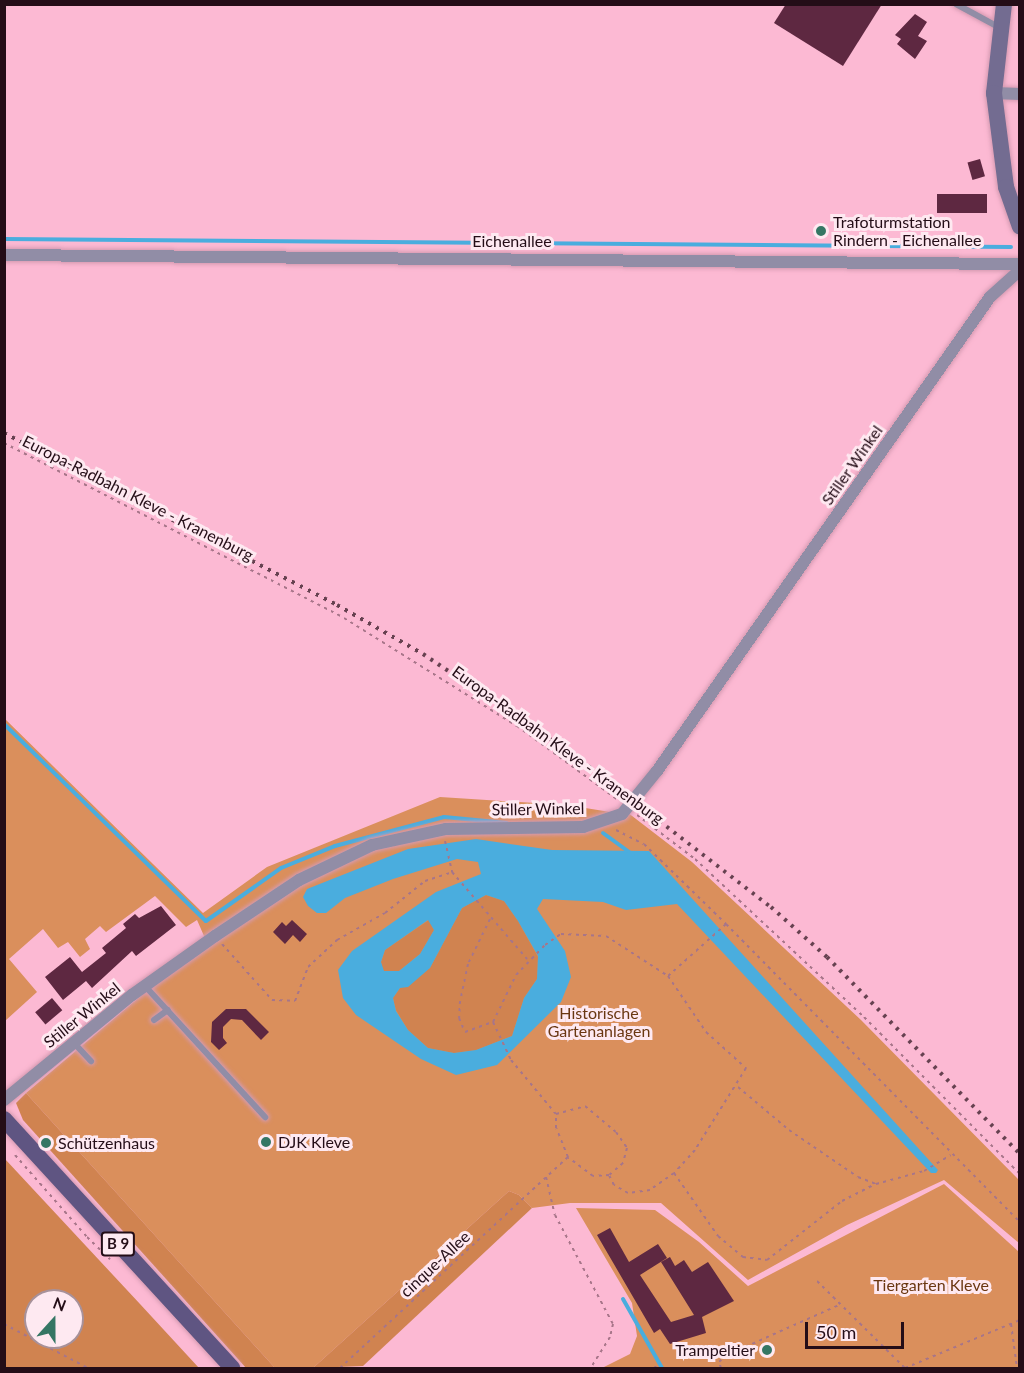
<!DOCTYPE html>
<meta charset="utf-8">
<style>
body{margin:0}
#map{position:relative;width:1024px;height:1373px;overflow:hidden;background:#fcb9d3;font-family:Lato,sans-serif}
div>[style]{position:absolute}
.green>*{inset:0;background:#da8f5c}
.forest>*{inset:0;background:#d08350}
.water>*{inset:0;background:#4aadde}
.stream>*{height:4px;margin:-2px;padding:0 2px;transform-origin:2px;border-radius:2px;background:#4aadde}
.building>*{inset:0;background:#5e2841;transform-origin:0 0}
.path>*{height:2px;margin-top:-1px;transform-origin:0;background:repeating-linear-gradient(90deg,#a77589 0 3px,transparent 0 7.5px)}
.roads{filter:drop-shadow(0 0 2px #d59ab1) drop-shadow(0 0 2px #d59ab1)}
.service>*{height:6px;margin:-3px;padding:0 3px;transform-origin:3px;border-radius:3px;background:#918da6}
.minor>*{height:12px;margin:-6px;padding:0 6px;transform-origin:6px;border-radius:6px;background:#918da6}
.secondary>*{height:16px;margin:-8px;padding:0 8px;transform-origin:8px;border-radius:8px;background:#736c91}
.primary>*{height:16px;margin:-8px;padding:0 8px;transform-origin:8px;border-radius:8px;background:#5f5582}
.rail>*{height:4px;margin-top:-2px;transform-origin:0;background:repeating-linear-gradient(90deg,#664150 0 3px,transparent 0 9px)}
.dots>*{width:16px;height:16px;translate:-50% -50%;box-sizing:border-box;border:3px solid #fee9f1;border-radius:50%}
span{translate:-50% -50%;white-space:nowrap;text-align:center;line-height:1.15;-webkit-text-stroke:6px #fee9f1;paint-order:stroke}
.shield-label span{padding:2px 4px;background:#fee9f1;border:2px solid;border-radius:4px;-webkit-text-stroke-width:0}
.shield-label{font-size:15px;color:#240d17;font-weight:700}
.poi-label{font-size:16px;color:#240d17}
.left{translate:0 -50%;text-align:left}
.right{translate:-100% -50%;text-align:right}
.street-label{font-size:16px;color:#240d17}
.park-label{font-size:16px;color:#6a3711}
.frame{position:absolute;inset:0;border:6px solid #240d17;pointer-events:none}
.north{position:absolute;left:24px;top:1289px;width:60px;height:60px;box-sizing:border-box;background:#fee9f1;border:2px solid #a7919a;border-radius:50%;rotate:21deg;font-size:16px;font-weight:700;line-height:24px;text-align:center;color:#240d17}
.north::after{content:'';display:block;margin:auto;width:21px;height:27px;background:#357664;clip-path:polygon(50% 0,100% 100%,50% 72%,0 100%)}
.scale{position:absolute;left:805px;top:1322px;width:99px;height:27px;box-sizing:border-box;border:3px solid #240d17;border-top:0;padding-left:8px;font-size:18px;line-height:21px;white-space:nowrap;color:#240d17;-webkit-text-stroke:4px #fee9f1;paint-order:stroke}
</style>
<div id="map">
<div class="green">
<div style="clip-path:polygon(4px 718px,203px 913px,267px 867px,440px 797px,567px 805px,610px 812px,623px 809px,692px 862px,861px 1020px,1019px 1180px,1019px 1243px,944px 1180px,847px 1225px,748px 1280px,661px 1203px,570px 1203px,532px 1208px,519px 1195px,509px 1191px,313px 1368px,275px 1368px,26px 1093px,142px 995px,208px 945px,197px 920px,186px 927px,155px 896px,106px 932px,100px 926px,85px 939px,90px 949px,80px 957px,68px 942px,58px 948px,43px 929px,9px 959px,37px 992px,5px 1021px)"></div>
<div style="clip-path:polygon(944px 1184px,1019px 1252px,1019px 1368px,602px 1368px,630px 1354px,637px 1336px,632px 1303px,576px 1208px,655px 1210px,699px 1242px,748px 1286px)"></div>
</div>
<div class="forest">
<div style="clip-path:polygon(486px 895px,504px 901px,518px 921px,538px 957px,537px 979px,524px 998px,512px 1036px,476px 1050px,454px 1053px,428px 1048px,408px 1030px,396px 1010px,393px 998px,400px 988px,430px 968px,462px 908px)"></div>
<div style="clip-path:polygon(429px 920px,434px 930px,420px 954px,399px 971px,383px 971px,381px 962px,385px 950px)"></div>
<div style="clip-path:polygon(26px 1093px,275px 1368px,246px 1368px,23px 1120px,16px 1103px)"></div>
<div style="clip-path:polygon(evenodd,5px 1159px,140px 1304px,199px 1368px,5px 1368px,5px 1159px,36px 1301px,72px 1301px,72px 1337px,36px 1337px,36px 1301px)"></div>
<div style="clip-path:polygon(509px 1191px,519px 1195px,532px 1208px,363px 1366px,313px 1368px)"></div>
</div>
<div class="water">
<div style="clip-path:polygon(evenodd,476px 839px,552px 850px,649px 851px,938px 1170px,936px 1173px,931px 1173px,677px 904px,626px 910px,603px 902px,543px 899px,537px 909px,565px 951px,571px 977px,561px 1002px,497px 1065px,456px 1075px,421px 1059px,356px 1015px,343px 998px,338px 970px,352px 951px,436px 892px,481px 874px,478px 862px,457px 859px,393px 879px,345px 898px,326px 913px,317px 913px,308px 906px,303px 897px,307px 889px,408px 849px,476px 839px,486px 895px,504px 901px,518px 921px,538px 956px,537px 979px,524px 998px,512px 1036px,476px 1050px,454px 1053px,428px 1048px,408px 1030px,396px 1011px,393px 998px,400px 988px,408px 987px,430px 968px,462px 908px,486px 895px,476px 839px,428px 920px,434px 930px,420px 954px,399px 971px,384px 971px,381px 962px,385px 950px,428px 920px)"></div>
</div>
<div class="stream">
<div style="left:4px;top:239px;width:1007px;rotate:0.46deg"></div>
<div style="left:4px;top:724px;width:282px;rotate:44.3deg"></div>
<div style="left:206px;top:921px;width:92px;rotate:-35.2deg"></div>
<div style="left:281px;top:868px;width:58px;rotate:-22.2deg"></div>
<div style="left:335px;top:846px;width:113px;rotate:-14.9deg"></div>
<div style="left:444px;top:817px;width:63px;rotate:5.4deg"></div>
<div style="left:603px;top:833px;width:37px;rotate:36deg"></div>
<div style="left:623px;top:1299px;width:79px;rotate:60.5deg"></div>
</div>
<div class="building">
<div style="clip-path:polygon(786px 4px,882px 4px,843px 66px,774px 23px)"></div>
<div style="clip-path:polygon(915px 14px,927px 22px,918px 36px,927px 41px,915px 59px,897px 44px,901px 39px,895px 35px)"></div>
<div style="left:980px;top:159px;width:18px;height:13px;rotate:74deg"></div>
<div style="left:937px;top:194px;width:50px;height:19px"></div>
<div style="clip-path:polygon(161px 906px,176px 925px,136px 956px,132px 951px,92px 988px,86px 981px,63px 1000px,45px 977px,70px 957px,82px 972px,106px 953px,102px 948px,126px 928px,123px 924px,135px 914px,139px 918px)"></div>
<div style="clip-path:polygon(292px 920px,307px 934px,300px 942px,293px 935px,285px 944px,273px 932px,282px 922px,286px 926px)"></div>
<div style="left:52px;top:998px;width:16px;height:22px;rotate:50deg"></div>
<div style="clip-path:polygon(226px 1009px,246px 1009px,269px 1032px,261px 1040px,242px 1020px,231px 1019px,223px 1027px,223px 1038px,227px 1043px,219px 1050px,211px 1042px,212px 1022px)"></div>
<div style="clip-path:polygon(610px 1228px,629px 1262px,658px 1244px,667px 1258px,640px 1275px,671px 1322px,694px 1315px,661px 1262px,670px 1257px,675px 1266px,684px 1260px,692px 1272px,708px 1262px,734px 1301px,702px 1317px,706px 1333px,670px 1344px,660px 1329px,654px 1333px,597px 1235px)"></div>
</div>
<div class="path">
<div style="left:4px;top:443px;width:382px;rotate:27.2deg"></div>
<div style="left:344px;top:618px;width:204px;rotate:32deg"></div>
<div style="left:517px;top:726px;width:125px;rotate:36.2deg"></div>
<div style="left:637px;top:815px;width:73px;rotate:37.2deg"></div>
<div style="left:695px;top:859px;width:231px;rotate:43.1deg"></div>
<div style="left:864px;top:1017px;width:221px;rotate:45.2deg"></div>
<div style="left:616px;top:830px;width:31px;rotate:27deg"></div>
<div style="left:644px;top:844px;width:115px;rotate:44.3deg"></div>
<div style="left:726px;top:924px;width:419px;rotate:45.4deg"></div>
<div style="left:445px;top:841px;width:32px;rotate:77deg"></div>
<div style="left:452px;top:872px;width:115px;rotate:49.2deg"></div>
<div style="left:490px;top:919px;width:50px;rotate:116.1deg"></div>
<div style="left:468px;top:964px;width:38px;rotate:102deg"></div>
<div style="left:460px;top:1001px;width:17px;rotate:93deg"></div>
<div style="left:459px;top:1018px;width:15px;rotate:67deg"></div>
<div style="left:465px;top:1032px;width:30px;rotate:-20deg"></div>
<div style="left:493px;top:1022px;width:52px;rotate:-63.9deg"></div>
<div style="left:516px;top:975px;width:42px;rotate:-46deg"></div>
<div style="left:545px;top:945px;width:19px;rotate:-35deg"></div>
<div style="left:561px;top:934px;width:45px;rotate:2.5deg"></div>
<div style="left:606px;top:936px;width:74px;rotate:32.8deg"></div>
<div style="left:668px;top:976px;width:68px;rotate:55.8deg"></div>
<div style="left:706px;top:1032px;width:54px;rotate:42deg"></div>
<div style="left:746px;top:1068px;width:97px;rotate:121.9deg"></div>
<div style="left:695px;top:1150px;width:31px;rotate:132deg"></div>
<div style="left:674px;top:1173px;width:29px;rotate:145deg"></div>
<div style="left:650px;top:1190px;width:22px;rotate:172deg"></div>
<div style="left:628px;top:1193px;width:16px;rotate:-150deg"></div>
<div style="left:614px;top:1185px;width:11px;rotate:-117deg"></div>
<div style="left:222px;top:944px;width:75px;rotate:48.2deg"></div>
<div style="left:272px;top:1000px;width:23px;rotate:2deg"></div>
<div style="left:295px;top:1001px;width:36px;rotate:-69deg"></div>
<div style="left:308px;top:967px;width:40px;rotate:-43deg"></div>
<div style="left:337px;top:940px;width:55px;rotate:-29.4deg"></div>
<div style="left:385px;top:913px;width:51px;rotate:-38.7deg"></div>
<div style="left:425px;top:881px;width:28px;rotate:-18deg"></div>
<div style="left:668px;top:976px;width:78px;rotate:-41.9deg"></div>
<div style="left:493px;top:1022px;width:42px;rotate:64.7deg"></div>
<div style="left:511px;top:1060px;width:70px;rotate:50.2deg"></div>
<div style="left:738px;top:1087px;width:67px;rotate:40.1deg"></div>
<div style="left:789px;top:1130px;width:83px;rotate:34.3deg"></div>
<div style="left:858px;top:1177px;width:19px;rotate:21deg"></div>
<div style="left:876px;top:1184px;width:50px;rotate:-15.2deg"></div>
<div style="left:924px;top:1171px;width:31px;rotate:-31deg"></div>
<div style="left:585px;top:1106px;width:40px;rotate:40deg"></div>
<div style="left:616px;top:1132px;width:19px;rotate:55deg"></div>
<div style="left:627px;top:1148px;width:16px;rotate:105deg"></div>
<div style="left:623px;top:1163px;width:18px;rotate:139deg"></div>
<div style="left:609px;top:1175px;width:16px;rotate:176deg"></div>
<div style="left:593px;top:1176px;width:31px;rotate:-143deg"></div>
<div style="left:568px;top:1157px;width:31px;rotate:-112deg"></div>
<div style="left:556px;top:1128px;width:14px;rotate:-90deg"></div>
<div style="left:556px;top:1114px;width:30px;rotate:-15deg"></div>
<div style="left:15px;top:1155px;width:109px;rotate:48.7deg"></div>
<div style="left:87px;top:1237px;width:32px;rotate:44deg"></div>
<div style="left:674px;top:1173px;width:77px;rotate:55.1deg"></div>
<div style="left:718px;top:1236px;width:33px;rotate:40deg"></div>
<div style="left:743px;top:1257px;width:24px;rotate:7deg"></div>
<div style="left:767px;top:1260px;width:95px;rotate:-38.2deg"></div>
<div style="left:842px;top:1201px;width:38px;rotate:-27deg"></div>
<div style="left:546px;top:1177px;width:39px;rotate:77deg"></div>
<div style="left:555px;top:1215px;width:123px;rotate:62deg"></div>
<div style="left:613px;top:1324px;width:13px;rotate:103deg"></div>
<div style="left:610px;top:1337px;width:36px;rotate:122deg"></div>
<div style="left:817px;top:1281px;width:124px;rotate:44.7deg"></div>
<div style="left:4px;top:1324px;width:95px;rotate:27.6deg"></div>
<div style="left:1011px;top:1324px;width:44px;rotate:82.2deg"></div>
<div style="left:4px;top:1362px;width:6px;rotate:72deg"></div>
<div style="left:655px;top:1366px;width:2px;rotate:63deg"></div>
<div style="left:340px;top:1368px;width:311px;rotate:-42.8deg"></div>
<div style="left:721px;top:1368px;width:6px;rotate:-108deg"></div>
<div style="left:719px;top:1362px;width:8px;rotate:-45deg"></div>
<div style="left:725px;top:1356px;width:127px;rotate:-24.1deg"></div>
<div style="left:905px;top:1368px;width:125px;rotate:-22.7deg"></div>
</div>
<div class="roads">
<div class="service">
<div style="left:956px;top:4px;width:50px;rotate:28.6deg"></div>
<div style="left:145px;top:986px;width:178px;rotate:47.5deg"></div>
<div style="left:154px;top:1020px;width:17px;rotate:-36deg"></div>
<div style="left:74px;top:1043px;width:25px;rotate:47deg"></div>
</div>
<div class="minor">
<div style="left:994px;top:93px;width:26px;rotate:2deg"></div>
<div style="left:4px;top:255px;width:1016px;rotate:0.51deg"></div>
<div style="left:4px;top:1100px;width:166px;rotate:-39.4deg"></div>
<div style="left:132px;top:995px;width:102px;rotate:-35.4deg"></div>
<div style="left:215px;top:936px;width:101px;rotate:-33.7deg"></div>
<div style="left:299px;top:880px;width:81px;rotate:-25.6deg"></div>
<div style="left:372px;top:845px;width:76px;rotate:-12.2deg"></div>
<div style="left:446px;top:829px;width:137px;rotate:-0.8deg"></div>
<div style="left:583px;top:827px;width:41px;rotate:-18.4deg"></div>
<div style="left:622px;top:814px;width:55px;rotate:-50.9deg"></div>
<div style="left:657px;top:771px;width:579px;rotate:-54.91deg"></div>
<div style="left:990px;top:297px;width:40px;rotate:-42deg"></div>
</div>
<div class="secondary">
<div style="left:1004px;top:4px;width:90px;rotate:96.4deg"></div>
<div style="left:994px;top:93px;width:95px;rotate:82.7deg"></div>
<div style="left:1006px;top:187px;width:42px;rotate:70.7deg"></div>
</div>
<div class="primary">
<div style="left:4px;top:1119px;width:338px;rotate:47.5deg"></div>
</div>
</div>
<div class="rail">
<div style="left:4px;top:433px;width:375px;rotate:27.3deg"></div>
<div style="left:337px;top:605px;width:99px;rotate:29.7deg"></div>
<div style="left:423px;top:654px;width:182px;rotate:33.8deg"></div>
<div style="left:574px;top:755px;width:249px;rotate:37.7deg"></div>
<div style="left:771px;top:907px;width:75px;rotate:41.8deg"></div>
<div style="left:827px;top:957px;width:276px;rotate:45.6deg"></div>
</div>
<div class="dots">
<div style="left:821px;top:231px;background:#357664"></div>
<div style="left:266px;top:1142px;background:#357664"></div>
<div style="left:46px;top:1143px;background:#357664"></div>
<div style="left:767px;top:1350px;background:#357664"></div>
</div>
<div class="shield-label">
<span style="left:118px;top:1244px">B 9</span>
</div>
<div class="poi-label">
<span class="left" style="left:833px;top:231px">Trafoturmstation<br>Rindern - Eichenallee</span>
<span class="left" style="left:278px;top:1142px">DJK Kleve</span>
<span class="left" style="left:58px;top:1143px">Schützenhaus</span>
<span class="right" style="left:755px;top:1350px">Trampeltier</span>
</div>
<div class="street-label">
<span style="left:512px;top:241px">Eichenallee</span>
<span style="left:852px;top:465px;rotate:-55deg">Stiller Winkel</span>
<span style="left:138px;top:498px;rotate:27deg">Europa-Radbahn Kleve - Kranenburg</span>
<span style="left:558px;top:745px;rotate:36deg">Europa-Radbahn Kleve - Kranenburg</span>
<span style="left:538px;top:809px;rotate:-1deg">Stiller Winkel</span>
<span style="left:82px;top:1015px;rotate:-39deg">Stiller Winkel</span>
<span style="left:435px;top:1264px;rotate:-43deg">cinque-Allee</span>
</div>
<div class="park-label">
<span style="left:599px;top:1022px">Historische<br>Gartenanlagen</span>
<span style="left:931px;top:1285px">Tiergarten Kleve</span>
</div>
<div class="frame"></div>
<div class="north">N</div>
<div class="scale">50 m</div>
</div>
